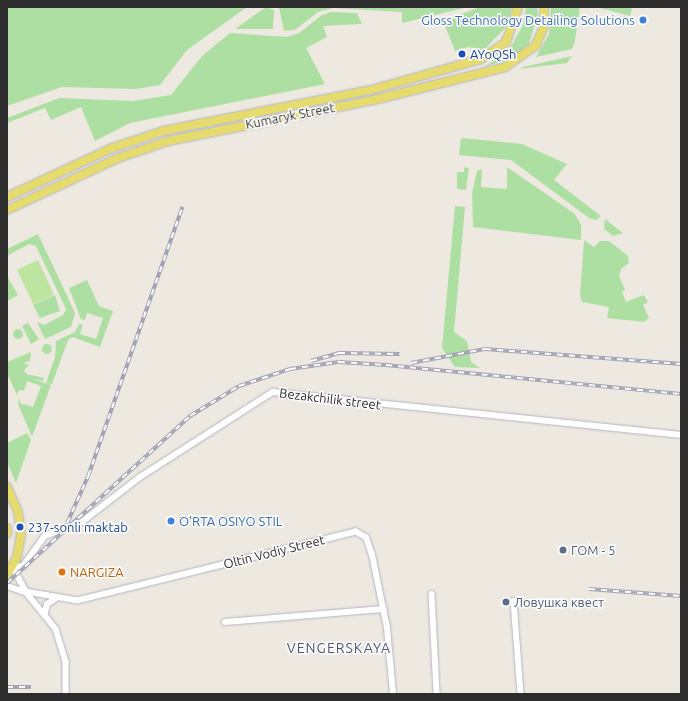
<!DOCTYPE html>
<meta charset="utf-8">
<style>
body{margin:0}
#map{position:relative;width:688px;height:701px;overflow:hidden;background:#ede9e1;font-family:Ubuntu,sans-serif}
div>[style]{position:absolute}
.green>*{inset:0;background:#aedfa2}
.round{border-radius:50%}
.pitch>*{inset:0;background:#bde59f;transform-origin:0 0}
.roads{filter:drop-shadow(0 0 1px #b4b4bf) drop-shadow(0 0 1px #b4b4bf)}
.street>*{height:5.5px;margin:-2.75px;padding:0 2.75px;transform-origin:2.75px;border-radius:2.75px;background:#fff}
.primary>*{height:8px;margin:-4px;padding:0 4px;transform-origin:4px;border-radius:4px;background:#e6db6d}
.rail>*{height:3.5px;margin-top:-1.75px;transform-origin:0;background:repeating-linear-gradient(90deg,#fff 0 6px,#a3a3b5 0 12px);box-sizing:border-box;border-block:1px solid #a3a3b5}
.dots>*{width:11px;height:11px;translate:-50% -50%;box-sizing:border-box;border:2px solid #fff;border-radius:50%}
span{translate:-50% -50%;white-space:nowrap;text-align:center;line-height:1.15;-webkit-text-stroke:3px #fff;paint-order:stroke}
.shop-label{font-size:13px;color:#366cbe}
.right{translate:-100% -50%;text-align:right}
.left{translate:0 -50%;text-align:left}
.transit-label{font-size:13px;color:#164399}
.street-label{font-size:13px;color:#2d2d2d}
.service-label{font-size:13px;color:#4e5e75}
.food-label{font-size:13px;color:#c56008}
.neighbourhood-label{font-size:14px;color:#50527a;letter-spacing:1px}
.frame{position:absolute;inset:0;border:8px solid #2d2d2d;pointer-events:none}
</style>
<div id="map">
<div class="green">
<div style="clip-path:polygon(7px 7px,247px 7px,187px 50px,160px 85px,136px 89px,62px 87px,7px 106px)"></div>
<div style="clip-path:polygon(266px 7px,274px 10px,273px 29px,235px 29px)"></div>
<div style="clip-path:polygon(279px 7px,468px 7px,402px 23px,402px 12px,333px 8px,318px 12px,295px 30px,284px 31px)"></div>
<div style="clip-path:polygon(480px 7px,512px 7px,506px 27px,484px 50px,468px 47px,455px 51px,443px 21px)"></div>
<div style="clip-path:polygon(526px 7px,537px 7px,538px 14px,529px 44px,509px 59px,483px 67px,501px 57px,513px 43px,523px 25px)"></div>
<div style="clip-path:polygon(551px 7px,580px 7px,575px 41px,572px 49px,536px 57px,549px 34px)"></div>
<div style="clip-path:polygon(596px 7px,632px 7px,630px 16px)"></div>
<div style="clip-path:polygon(331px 12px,357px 13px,362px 24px,323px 26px,327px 37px,306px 48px,325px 84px,130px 123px,95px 141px,81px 107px,51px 120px,45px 108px,7px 123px,7px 118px,59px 98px,133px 101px,171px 95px,202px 56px,230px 33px,287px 37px,299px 33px,322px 15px)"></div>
<div style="clip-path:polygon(572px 56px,567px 63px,519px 69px,523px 67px)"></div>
<div style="clip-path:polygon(461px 138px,522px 144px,567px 164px,554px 180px,601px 216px,596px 220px,589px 218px,511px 160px,459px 155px)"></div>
<div style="clip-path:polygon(464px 167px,469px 168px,466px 190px,457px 189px,457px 172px,464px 172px)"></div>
<div style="clip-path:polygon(507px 167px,575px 214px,581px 225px,581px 240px,473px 227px,472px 193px,477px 171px,482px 169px,481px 187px,507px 189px)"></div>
<div style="clip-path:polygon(455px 206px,465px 207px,454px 332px,467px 341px,471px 362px,480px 368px,455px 367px,442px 348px)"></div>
<div style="clip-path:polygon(605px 219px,623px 233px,613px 236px,604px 229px)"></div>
<div style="clip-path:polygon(38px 234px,75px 313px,71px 327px,45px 339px,37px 322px,44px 325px,63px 315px,66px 309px,36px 246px,29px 244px,7px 256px,7px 249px)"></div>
<div style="clip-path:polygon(584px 240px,594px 247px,600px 241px,609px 241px,628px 256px,629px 263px,621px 269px,619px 276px,625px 290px,622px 292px,626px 302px,644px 295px,648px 302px,643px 305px,649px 318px,644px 322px,607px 318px,609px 307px,582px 302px,580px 295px)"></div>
<div style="clip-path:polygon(7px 276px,18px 295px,7px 301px)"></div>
<div style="clip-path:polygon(87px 280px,99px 306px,113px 311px,100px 347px,73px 337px,68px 340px,52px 384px,46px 383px,55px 357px,56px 341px,75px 332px,79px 324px,83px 325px,80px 334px,96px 339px,103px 318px,87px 313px,85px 320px,81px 319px,69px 288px)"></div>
<div style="clip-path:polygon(55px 295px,60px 311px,40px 318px,33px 305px)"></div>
<div style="clip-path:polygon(28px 323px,39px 339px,31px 344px,22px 326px)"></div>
<div class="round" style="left:13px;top:329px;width:10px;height:10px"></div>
<div class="round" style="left:42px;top:344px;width:10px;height:10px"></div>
<div style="clip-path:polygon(31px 352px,30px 361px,23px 363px,29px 365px,24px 370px,26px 374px,44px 378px,43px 381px,33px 379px,51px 385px,32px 437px,18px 404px,20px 397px,20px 403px,33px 407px,41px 386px,27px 381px,24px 391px,19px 390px,17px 395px,7px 373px,7px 362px)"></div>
<div style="clip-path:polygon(27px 433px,31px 440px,16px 483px,7px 462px,7px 443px)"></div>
</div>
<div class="pitch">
<div style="left:38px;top:260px;width:38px;height:23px;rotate:65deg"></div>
</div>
<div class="roads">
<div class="street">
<div style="left:7px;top:586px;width:20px;rotate:18deg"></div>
<div style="left:26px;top:592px;width:48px;rotate:51deg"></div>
<div style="left:56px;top:629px;width:34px;rotate:73deg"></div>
<div style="left:66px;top:662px;width:32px;rotate:90deg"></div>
<div style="left:432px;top:594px;width:100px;rotate:87.1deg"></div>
<div style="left:514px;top:601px;width:93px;rotate:85.7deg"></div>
<div style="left:45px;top:613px;width:9px;rotate:-77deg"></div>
<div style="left:47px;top:604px;width:9px;rotate:-32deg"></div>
<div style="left:225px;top:622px;width:159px;rotate:-4.7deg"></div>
<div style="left:393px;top:694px;width:66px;rotate:-95.2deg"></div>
<div style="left:387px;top:628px;width:75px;rotate:-101.6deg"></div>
<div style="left:372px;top:555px;width:18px;rotate:-109deg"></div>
<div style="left:366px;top:538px;width:12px;rotate:-149deg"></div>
<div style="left:356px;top:532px;width:286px;rotate:166.1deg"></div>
<div style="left:78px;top:601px;width:53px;rotate:-170.2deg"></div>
<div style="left:26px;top:592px;width:29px;rotate:-119deg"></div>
<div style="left:12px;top:567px;width:11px;rotate:-5deg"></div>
<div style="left:23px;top:566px;width:37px;rotate:-54deg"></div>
<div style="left:45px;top:536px;width:40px;rotate:-21deg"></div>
<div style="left:82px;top:522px;width:73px;rotate:-37.8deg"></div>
<div style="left:140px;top:477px;width:158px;rotate:-32.6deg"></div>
<div style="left:273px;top:392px;width:410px;rotate:6deg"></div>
</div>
<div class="primary">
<div style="left:7px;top:197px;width:116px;rotate:-25deg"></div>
<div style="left:112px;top:148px;width:54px;rotate:-18.4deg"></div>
<div style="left:163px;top:131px;width:212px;rotate:-11.2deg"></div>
<div style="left:371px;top:90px;width:114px;rotate:-15.7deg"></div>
<div style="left:481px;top:59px;width:30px;rotate:-34deg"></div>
<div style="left:506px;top:42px;width:37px;rotate:-71deg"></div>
<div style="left:7px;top:210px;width:123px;rotate:-25.1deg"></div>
<div style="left:118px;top:158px;width:53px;rotate:-18.8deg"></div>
<div style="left:168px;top:141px;width:210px;rotate:-11.3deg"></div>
<div style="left:374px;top:100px;width:135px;rotate:-14.1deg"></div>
<div style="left:505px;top:67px;width:38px;rotate:-35deg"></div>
<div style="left:536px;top:45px;width:21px;rotate:-67deg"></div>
<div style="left:544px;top:26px;width:19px;rotate:-90deg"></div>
<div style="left:7px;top:487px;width:27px;rotate:66deg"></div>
<div style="left:18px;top:512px;width:22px;rotate:82deg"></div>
<div style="left:21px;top:534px;width:23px;rotate:100deg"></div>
<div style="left:17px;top:557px;width:21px;rotate:119deg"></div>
<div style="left:7px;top:528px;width:6px;rotate:90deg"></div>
</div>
</div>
<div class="rail">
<div style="left:311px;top:361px;width:29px;rotate:-16deg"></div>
<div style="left:339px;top:353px;width:61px;rotate:0.9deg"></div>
<div style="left:411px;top:363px;width:75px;rotate:-10.7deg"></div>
<div style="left:485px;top:349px;width:197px;rotate:4.4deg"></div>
<div style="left:67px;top:523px;width:51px;rotate:-65.9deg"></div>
<div style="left:88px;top:476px;width:285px;rotate:-70.7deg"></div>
<div style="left:7px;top:583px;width:248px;rotate:-42.4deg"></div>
<div style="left:190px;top:416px;width:57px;rotate:-31.5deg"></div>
<div style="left:239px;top:386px;width:54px;rotate:-18.4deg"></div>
<div style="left:290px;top:369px;width:49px;rotate:-8.1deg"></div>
<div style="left:339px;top:362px;width:47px;rotate:3.7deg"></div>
<div style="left:386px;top:365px;width:296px;rotate:5.6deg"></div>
<div style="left:589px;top:589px;width:92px;rotate:4.4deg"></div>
<div style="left:7px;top:687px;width:24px"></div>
</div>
<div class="dots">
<div style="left:643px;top:20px;background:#3f7fe0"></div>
<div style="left:462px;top:54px;background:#1a4fb4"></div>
<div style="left:171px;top:521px;background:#3f7fe0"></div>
<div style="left:20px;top:527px;background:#1a4fb4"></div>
<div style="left:563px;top:550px;background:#5c6f8a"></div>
<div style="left:62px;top:572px;background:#e8710a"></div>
<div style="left:506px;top:602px;background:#5c6f8a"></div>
</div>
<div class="shop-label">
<span class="right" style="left:635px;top:20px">Gloss Technology Detailing Solutions</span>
<span class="left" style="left:179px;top:521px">O'RTA OSIYO STIL</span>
</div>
<div class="transit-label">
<span class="left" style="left:470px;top:54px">AYoQSh</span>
<span class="left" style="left:28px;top:527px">237-sonli maktab</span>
</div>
<div class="street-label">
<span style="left:290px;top:116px;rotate:-11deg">Kumaryk Street</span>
<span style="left:330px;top:399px;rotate:7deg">Bezakchilik street</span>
<span style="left:274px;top:552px;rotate:-14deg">Oltin Vodiy Street</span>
</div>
<div class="service-label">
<span class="left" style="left:571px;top:550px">ГОМ - 5</span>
<span class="left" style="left:514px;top:602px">Ловушка квест</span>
</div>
<div class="food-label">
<span class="left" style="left:70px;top:572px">NARGIZA</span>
</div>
<div class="neighbourhood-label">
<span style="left:339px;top:648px">VENGERSKAYA</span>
</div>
<div class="frame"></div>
</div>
